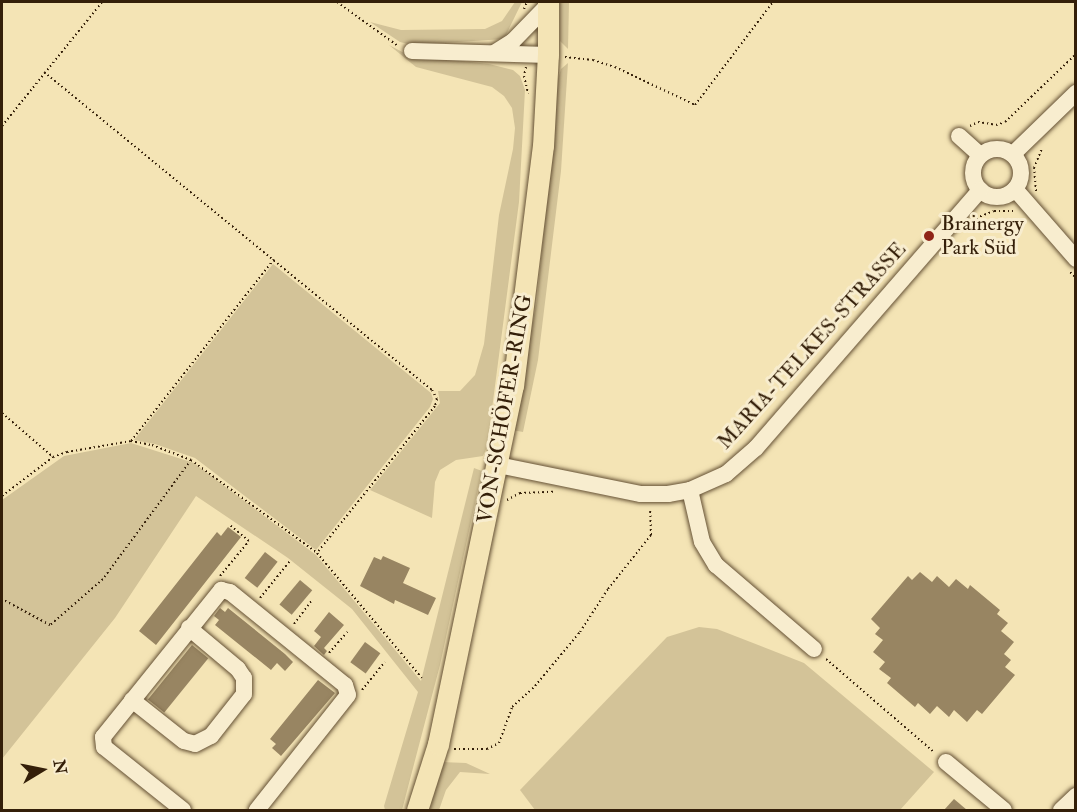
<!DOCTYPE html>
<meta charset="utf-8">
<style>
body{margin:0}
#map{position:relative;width:1077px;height:812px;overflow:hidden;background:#f4e4b5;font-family:"IM FELL Double Pica",serif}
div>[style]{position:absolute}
.green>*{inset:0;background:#d3c398}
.building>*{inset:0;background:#988562;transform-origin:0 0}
.path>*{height:2px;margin-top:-1px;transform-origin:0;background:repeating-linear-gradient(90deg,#341f09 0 1.5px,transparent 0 4.5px)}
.roads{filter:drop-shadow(0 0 2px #645034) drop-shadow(0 0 2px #645034)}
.minor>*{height:16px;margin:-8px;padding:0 8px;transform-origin:8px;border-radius:8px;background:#f8edcf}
.minor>.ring{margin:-8px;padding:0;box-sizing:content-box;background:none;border:16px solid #f8edcf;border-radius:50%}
.major>*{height:21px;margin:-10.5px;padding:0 10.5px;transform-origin:10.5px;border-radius:10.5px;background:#f4e4b5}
.dots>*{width:16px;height:16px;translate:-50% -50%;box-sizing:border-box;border:3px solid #f8edcf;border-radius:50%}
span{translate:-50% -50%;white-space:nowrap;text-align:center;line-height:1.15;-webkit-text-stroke:6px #f8edcf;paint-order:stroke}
.poi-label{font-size:21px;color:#341f09}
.left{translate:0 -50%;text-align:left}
.street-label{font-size:21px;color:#341f09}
.frame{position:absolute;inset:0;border:3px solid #341f09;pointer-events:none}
.north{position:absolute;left:12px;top:740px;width:60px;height:60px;-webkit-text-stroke:4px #f8edcf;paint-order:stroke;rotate:80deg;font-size:16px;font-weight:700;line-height:24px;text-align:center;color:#341f09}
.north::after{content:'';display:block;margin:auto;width:21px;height:27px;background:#341f09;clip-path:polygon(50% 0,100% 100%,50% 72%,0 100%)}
</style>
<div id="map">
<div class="green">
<div style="clip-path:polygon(515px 2px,522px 2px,504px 39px,412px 45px,400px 42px,370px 22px,401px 30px,485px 29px,502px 21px)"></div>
<div style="clip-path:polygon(560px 2px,569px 2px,568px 49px,560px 41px)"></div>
<div style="clip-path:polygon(389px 45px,408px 55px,489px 64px,513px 70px,520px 76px,525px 90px,519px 202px,487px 447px,483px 456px,456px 460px,440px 470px,435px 482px,432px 518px,370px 490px,440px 403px,438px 391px,460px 391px,475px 375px,484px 344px,499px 215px,513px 149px,515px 128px,512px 108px,504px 96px,492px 87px,416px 67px)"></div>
<div style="clip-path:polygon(568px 63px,561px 171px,538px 360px,523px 432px,512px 430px,537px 300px,558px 79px,561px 69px)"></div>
<div style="clip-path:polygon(273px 264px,431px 393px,433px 399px,430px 407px,316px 550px,195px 458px,155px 444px,134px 440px)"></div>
<div style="clip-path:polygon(131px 443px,194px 463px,316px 555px,421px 681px,474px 468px,482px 471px,440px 665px,402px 810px,385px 810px,384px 806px,418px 692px,352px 609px,288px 558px,196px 496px,115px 618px,2px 759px,2px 500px,64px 456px)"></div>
<div style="clip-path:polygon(699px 627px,717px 629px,804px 663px,934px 772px,900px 810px,535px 810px,520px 790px,667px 637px)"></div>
<div style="clip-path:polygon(441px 762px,466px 763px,490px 774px,460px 772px,446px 790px,439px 810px,425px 810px)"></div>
</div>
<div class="building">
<div style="clip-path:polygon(228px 527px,241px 537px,156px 645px,139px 631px,217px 532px,221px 536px)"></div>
<div style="left:265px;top:552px;width:16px;height:33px;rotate:38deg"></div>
<div style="clip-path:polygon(383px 556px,410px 568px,403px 583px,436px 598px,428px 615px,395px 600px,394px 604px,360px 586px,374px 557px,381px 560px)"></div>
<div style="clip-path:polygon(920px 572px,932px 582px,937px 576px,949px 587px,956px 579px,968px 589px,970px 585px,1000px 610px,997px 614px,1008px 623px,1001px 631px,1014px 642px,1004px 654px,1011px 660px,1005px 667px,1015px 675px,982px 714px,977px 710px,967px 722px,954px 710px,949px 717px,937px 706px,930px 714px,918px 703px,915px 707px,887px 683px,891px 678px,879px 669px,885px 662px,873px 652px,883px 640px,875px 634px,880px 628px,871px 619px,908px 576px,912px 580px)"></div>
<div style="left:300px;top:580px;width:16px;height:32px;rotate:40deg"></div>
<div style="clip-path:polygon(220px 608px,225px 612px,228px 608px,285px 654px,293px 662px,285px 671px,277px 663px,271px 670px,215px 625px,219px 620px,214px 616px)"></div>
<div style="clip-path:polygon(329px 612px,344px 625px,324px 648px,327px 651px,324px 655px,314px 646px,321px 637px,314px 631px)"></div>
<div style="left:365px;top:642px;width:19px;height:25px;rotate:36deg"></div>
<div style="left:192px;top:645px;width:21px;height:70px;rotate:39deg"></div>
<div style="clip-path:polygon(318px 680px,335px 693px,281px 756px,272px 748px,276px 744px,270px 739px)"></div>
<div style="clip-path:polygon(954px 799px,967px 810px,944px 810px)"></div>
</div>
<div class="path">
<div style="left:337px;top:2px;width:75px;rotate:35.8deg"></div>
<div style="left:524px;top:9px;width:8px;rotate:-67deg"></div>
<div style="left:565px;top:57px;width:28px;rotate:6deg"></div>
<div style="left:593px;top:60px;width:23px;rotate:18deg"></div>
<div style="left:615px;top:67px;width:89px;rotate:25.4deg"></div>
<div style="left:695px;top:105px;width:129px;rotate:-52.9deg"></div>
<div style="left:526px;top:67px;width:9px;rotate:103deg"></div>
<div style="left:524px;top:76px;width:18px;rotate:77deg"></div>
<div style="left:44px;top:72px;width:502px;rotate:39.34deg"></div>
<div style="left:432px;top:390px;width:10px;rotate:61deg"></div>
<div style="left:437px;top:399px;width:7px;rotate:106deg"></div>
<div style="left:435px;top:406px;width:189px;rotate:128.8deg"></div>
<div style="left:2px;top:126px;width:159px;rotate:-51.1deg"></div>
<div style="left:970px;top:126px;width:9px;rotate:-27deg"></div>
<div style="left:978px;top:122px;width:18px;rotate:9deg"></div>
<div style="left:996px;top:125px;width:9px;rotate:-18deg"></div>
<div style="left:1005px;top:122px;width:98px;rotate:-43.8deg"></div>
<div style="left:1036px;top:191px;width:23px;rotate:-95deg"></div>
<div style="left:1034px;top:168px;width:22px;rotate:-68deg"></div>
<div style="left:976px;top:218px;width:19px;rotate:-21deg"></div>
<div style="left:994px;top:211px;width:19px"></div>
<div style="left:1070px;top:272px;width:8px;rotate:45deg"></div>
<div style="left:2px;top:413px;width:67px;rotate:40.8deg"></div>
<div style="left:131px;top:441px;width:231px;rotate:-51.8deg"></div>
<div style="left:191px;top:460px;width:157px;rotate:36.4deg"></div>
<div style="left:317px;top:553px;width:163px;rotate:50deg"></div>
<div style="left:2px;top:496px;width:64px;rotate:-37.4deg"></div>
<div style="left:53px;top:457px;width:15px;rotate:-20deg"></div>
<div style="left:67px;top:452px;width:65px;rotate:-9.8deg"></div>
<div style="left:131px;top:441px;width:21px;rotate:11deg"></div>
<div style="left:152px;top:445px;width:42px;rotate:21deg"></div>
<div style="left:191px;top:460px;width:148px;rotate:126.5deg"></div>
<div style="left:103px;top:579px;width:70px;rotate:139deg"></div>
<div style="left:50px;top:625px;width:55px;rotate:-151.6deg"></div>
<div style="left:507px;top:500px;width:15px;rotate:-28deg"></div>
<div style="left:520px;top:493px;width:33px;rotate:-2deg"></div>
<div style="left:220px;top:576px;width:45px;rotate:-50.4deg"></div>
<div style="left:249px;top:541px;width:25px;rotate:-140deg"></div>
<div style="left:260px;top:598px;width:48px;rotate:-51deg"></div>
<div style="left:294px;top:624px;width:31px;rotate:-53deg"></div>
<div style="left:329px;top:653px;width:28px;rotate:-49deg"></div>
<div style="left:826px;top:659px;width:144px;rotate:40.8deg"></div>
<div style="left:362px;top:690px;width:36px;rotate:-51deg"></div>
<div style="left:454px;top:749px;width:33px"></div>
<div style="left:487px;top:749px;width:13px;rotate:-27deg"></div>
<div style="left:499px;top:743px;width:38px;rotate:-70deg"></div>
<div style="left:512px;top:707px;width:31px;rotate:-42deg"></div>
<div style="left:535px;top:686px;width:70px;rotate:-50.2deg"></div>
<div style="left:580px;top:632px;width:51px;rotate:-56.9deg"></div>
<div style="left:608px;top:589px;width:69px;rotate:-51.5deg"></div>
<div style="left:651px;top:535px;width:26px;rotate:-92deg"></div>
</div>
<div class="roads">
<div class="minor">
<div style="left:412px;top:51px;width:136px;rotate:1.7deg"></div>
<div style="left:494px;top:53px;width:22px;rotate:-32deg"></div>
<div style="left:513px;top:41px;width:49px;rotate:-45.8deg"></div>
<div style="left:959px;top:136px;width:28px;rotate:42deg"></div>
<div class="ring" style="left:973px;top:149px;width:32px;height:32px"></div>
<div style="left:1013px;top:154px;width:88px;rotate:-44.1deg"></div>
<div style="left:1015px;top:189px;width:93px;rotate:48.9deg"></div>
<div style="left:498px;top:465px;width:146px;rotate:11.5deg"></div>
<div style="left:641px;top:494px;width:27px"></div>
<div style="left:668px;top:494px;width:22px;rotate:-10deg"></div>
<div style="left:690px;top:490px;width:39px;rotate:-24deg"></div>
<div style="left:726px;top:474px;width:40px;rotate:-41deg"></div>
<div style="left:756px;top:448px;width:342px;rotate:-49deg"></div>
<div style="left:690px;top:490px;width:53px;rotate:77deg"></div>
<div style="left:702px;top:542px;width:27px;rotate:59deg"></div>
<div style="left:716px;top:565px;width:129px;rotate:40.6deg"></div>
<div style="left:132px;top:700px;width:66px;rotate:38.3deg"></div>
<div style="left:184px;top:741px;width:11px;rotate:15deg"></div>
<div style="left:195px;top:744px;width:18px;rotate:-27deg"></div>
<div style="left:211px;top:736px;width:53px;rotate:-51.8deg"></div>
<div style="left:244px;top:694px;width:16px;rotate:-90deg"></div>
<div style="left:244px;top:678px;width:11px;rotate:-124deg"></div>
<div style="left:238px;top:669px;width:64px;rotate:-140.1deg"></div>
<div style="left:946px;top:762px;width:75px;rotate:39.6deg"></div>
<div style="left:183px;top:810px;width:101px;rotate:-141.4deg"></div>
<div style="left:104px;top:747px;width:10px;rotate:-96deg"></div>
<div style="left:103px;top:737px;width:189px;rotate:-51.2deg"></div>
<div style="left:221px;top:590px;width:9px;rotate:13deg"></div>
<div style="left:230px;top:592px;width:148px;rotate:39deg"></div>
<div style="left:345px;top:685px;width:10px;rotate:73deg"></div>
<div style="left:348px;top:695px;width:147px;rotate:128.4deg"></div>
<div style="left:1061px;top:810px;width:21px;rotate:-43deg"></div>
</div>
<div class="major">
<div style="left:417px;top:810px;width:69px;rotate:-72.3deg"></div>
<div style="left:438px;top:744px;width:366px;rotate:-78.2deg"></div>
<div style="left:513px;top:386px;width:242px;rotate:-82.9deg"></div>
<div style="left:543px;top:146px;width:91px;rotate:-86.9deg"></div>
<div style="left:548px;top:55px;width:53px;rotate:-90deg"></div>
</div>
</div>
<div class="dots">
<div style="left:929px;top:236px;background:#8f2418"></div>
</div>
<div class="poi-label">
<span class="left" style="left:941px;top:236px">Brainergy<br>Park Süd</span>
</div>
<div class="street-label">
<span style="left:812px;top:346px;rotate:-48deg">MARIA-TELKES-STRASSE</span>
<span style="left:505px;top:409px;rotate:-80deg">VON-SCHÖFER-RING</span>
</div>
<div class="frame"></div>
<div class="north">N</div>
</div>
